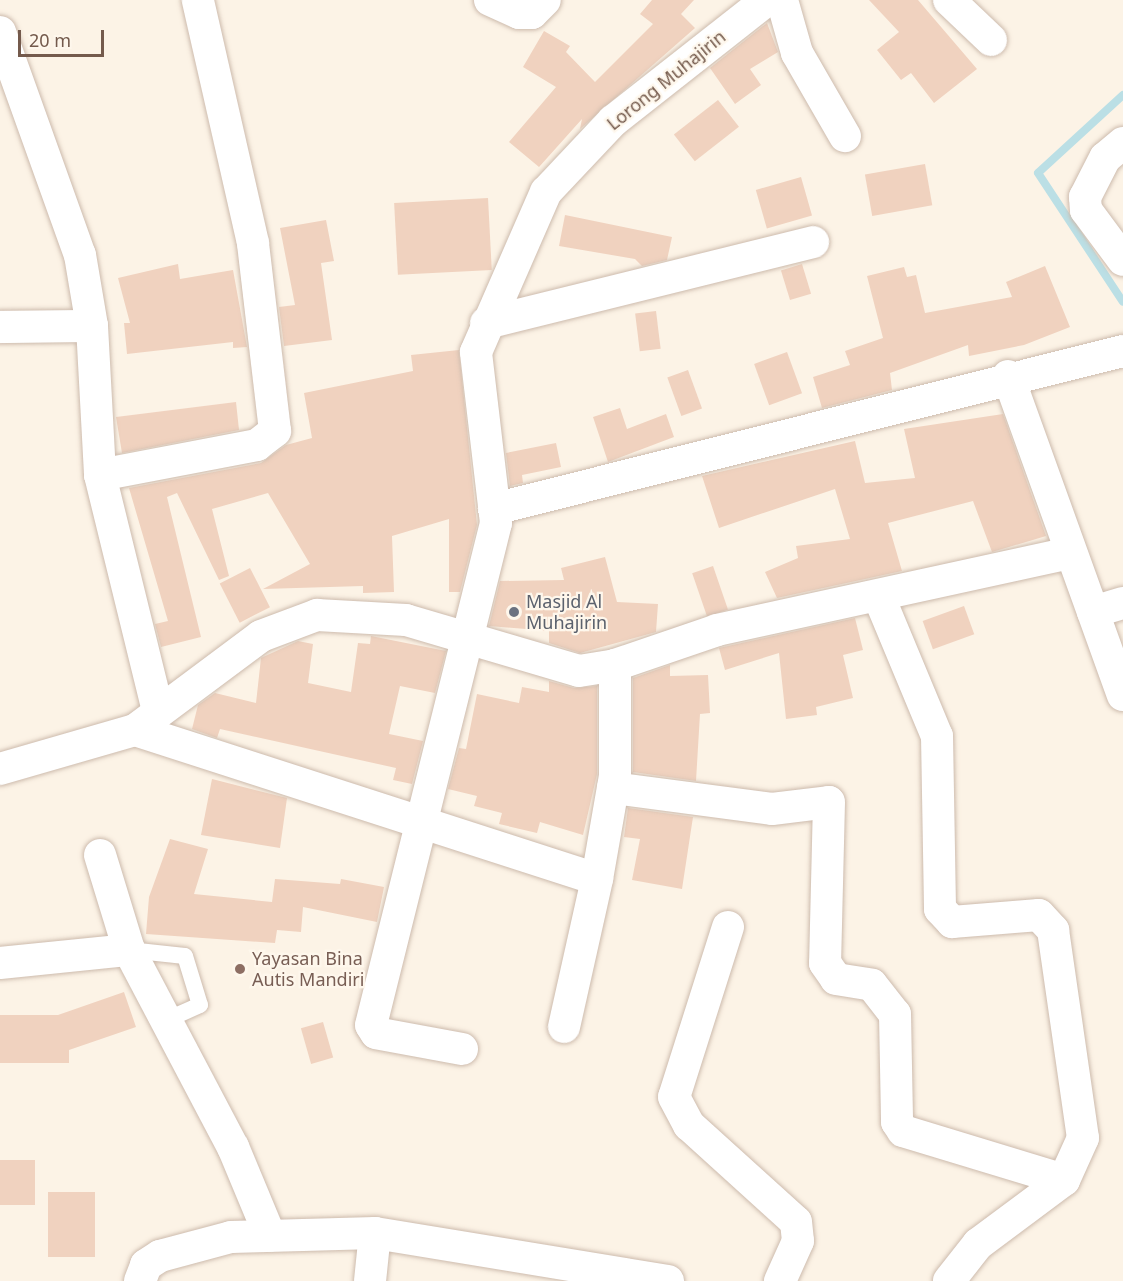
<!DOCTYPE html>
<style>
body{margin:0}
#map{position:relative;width:1123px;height:1281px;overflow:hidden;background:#fcf3e6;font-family:"Noto Sans",sans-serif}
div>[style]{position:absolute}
.stream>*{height:8px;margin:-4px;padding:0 4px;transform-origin:4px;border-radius:4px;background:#bbdfe5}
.building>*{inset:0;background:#f0d2bf;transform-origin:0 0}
.roads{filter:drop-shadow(0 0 2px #cdbbad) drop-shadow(0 0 2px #cdbbad)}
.service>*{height:16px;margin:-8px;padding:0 8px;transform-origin:8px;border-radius:8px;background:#fff}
.minor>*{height:32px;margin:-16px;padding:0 16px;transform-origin:16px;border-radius:16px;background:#fff}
.dots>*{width:16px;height:16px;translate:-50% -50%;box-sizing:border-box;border:3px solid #fef7ec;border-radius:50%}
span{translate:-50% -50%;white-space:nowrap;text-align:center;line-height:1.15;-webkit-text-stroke:4.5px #fef7ec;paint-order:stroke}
.street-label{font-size:18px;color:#745a4c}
.worship-label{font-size:18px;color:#5b616d}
.left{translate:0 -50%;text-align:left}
.education-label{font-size:18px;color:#785e54}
.scale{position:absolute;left:18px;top:30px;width:86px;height:27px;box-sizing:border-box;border:3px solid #745a4c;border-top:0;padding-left:8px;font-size:18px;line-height:21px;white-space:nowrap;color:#745a4c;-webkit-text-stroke:4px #fef7ec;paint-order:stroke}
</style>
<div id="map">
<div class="stream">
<div style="left:1123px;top:95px;width:115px;rotate:137.5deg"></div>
<div style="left:1038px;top:173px;width:154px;rotate:56.6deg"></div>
</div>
<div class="building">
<div style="clip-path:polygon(652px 0,694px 0,681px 14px,695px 28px,580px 129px,582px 119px,539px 167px,509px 142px,556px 87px,523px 67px,544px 31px,570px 46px,566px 52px,595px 82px,653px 24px,640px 14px)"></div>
<div style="clip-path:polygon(869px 0,918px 0,977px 69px,934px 103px,911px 73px,901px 80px,877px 50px,899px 32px)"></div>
<div style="clip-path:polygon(767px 23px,778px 52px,750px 69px,761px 85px,735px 104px,710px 68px)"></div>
<div style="left:718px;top:100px;width:34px;height:56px;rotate:52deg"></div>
<div style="left:925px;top:164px;width:42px;height:61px;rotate:80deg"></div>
<div style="left:801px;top:177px;width:40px;height:47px;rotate:74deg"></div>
<div style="left:488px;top:198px;width:72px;height:94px;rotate:87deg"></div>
<div style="clip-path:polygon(565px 215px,672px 237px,667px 260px,642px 266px,635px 259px,559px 246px)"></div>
<div style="clip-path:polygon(326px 220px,334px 261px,321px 263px,332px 340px,284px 346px,279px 307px,295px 305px,280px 228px)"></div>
<div style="clip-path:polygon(178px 264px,180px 279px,233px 270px,247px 347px,233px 348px,233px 342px,127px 354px,124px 323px,130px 323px,118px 278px)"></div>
<div style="left:802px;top:264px;width:31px;height:22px;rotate:73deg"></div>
<div style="clip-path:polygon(1045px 266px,1070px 327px,1024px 345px,969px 356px,968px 345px,890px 373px,892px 390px,822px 408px,813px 377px,850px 365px,845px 351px,883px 338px,867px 276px,904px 267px,907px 277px,916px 275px,925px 313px,1012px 297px,1006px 282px)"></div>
<div style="left:656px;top:311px;width:38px;height:21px;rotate:83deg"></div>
<div style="clip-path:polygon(459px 350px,477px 525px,460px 592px,449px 592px,449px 519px,392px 536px,394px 592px,363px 593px,363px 586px,263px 589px,310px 564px,268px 493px,212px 509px,229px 576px,219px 580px,177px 493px,167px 497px,201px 637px,161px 647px,155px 624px,168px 621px,129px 488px,261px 463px,286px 445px,312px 438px,304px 393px,413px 371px,411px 355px)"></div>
<div style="left:787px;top:352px;width:44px;height:35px;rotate:70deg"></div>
<div style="left:688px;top:370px;width:41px;height:22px;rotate:70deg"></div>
<div style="clip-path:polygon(236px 402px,239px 430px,122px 453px,116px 417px)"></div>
<div style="clip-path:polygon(620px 408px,627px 429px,666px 414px,674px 437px,608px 462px,593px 417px)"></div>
<div style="clip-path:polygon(1003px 414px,1046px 536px,992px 552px,973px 501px,888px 523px,902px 571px,777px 598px,765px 572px,798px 558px,796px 546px,850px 539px,835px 489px,719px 528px,702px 476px,855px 441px,865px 483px,915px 478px,904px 429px)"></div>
<div style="clip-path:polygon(556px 443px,561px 467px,522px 475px,523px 483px,510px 486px,506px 453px)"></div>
<div style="clip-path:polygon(605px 557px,617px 602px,658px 604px,656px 632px,580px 653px,549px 643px,549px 631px,489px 626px,500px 581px,564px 580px,561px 568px)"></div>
<div style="left:713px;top:566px;width:46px;height:22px;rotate:71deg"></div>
<div style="left:250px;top:568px;width:44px;height:34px;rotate:63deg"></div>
<div style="left:964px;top:606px;width:30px;height:44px;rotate:70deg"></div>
<div style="clip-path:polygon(855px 618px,863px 650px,843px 655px,853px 698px,816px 707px,817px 715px,786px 719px,779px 653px,725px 670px,719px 648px)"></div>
<div style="clip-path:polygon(371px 636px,446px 651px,435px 693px,400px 686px,389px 734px,423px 741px,412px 784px,393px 780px,396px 768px,220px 729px,217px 738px,192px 729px,198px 705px,215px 693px,256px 703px,261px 658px,298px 641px,313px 644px,308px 683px,351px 692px,358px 643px,370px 644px)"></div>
<div style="clip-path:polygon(670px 665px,670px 676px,708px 675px,710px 713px,700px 714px,696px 781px,633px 772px,633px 678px)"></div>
<div style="clip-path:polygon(549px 681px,574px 688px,597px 686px,597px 774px,583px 835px,540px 822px,537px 833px,499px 824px,502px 813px,474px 806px,477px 796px,448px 789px,459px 748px,466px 749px,477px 694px,519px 703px,522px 687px,549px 692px)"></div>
<div style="clip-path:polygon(212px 779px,287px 798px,280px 848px,201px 835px)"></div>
<div style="clip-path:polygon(628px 808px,693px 817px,682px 889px,632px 880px,640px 839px,624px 837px)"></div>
<div style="clip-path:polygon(170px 839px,208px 849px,194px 894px,272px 902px,275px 879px,340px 884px,341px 879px,384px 887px,377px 922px,303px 907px,301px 932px,277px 930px,275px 943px,146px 934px,149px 897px)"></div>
<div style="clip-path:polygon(124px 992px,136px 1027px,69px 1050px,69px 1063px,0 1063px,0 1015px,58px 1015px)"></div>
<div style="left:323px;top:1022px;width:37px;height:23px;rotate:74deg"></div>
<div style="left:0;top:1160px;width:35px;height:45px"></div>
<div style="left:48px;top:1192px;width:47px;height:65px"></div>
</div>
<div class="roads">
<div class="service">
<div style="left:129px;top:950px;width:56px;rotate:6.1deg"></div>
<div style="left:185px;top:956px;width:51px;rotate:73deg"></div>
<div style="left:200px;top:1005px;width:39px;rotate:156deg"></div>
</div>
<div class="minor">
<div style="left:490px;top:0;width:32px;rotate:24deg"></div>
<div style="left:519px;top:13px;width:13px"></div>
<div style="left:532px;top:13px;width:18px;rotate:-45deg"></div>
<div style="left:782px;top:0;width:55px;rotate:74.2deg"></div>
<div style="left:797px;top:53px;width:96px;rotate:60deg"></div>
<div style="left:949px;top:0;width:58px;rotate:43.6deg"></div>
<div style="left:0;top:32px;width:237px;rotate:70.3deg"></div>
<div style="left:80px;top:255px;width:72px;rotate:80.4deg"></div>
<div style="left:92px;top:326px;width:149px;rotate:86.9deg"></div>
<div style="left:100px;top:475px;width:244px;rotate:76.2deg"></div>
<div style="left:1123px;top:143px;width:23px;rotate:140deg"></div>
<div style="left:1105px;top:158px;width:44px;rotate:117.1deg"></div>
<div style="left:1085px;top:197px;width:13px;rotate:86deg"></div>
<div style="left:1086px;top:210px;width:62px;rotate:53.5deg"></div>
<div style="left:486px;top:323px;width:337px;rotate:-13.9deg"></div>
<div style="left:0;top:327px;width:92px;rotate:-0.6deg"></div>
<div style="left:1008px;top:376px;width:339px;rotate:70.2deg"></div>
<div style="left:100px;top:475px;width:160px;rotate:-10.8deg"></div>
<div style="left:257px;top:445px;width:23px;rotate:-38deg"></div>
<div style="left:275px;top:431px;width:189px;rotate:-96.7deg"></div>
<div style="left:253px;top:243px;width:249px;rotate:-102.8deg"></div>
<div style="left:494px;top:509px;width:649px;rotate:-14.1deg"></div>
<div style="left:879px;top:597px;width:151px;rotate:67.4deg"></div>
<div style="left:937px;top:736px;width:173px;rotate:89deg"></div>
<div style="left:940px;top:909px;width:18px;rotate:47deg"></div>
<div style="left:952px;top:922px;width:87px;rotate:-4.6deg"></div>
<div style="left:1039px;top:915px;width:21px;rotate:47deg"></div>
<div style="left:1053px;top:930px;width:210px;rotate:81.8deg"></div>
<div style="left:1083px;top:1138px;width:46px;rotate:114.3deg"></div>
<div style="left:1064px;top:1180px;width:107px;rotate:143.3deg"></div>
<div style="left:978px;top:1244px;width:47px;rotate:128.1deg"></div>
<div style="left:1093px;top:612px;width:31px;rotate:-17deg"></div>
<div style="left:135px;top:730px;width:485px;rotate:17.9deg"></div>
<div style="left:597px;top:879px;width:105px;rotate:-80.1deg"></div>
<div style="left:615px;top:776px;width:111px;rotate:-90deg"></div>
<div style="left:0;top:769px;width:141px;rotate:-16.1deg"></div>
<div style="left:135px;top:730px;width:157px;rotate:-36.7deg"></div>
<div style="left:261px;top:636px;width:60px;rotate:-20.6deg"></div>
<div style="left:317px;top:615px;width:89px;rotate:3.2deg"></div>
<div style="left:406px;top:620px;width:180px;rotate:16.4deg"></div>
<div style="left:579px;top:671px;width:36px;rotate:-9deg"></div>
<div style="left:615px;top:665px;width:108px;rotate:-18.9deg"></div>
<div style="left:717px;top:630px;width:361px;rotate:-12.3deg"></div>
<div style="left:613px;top:788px;width:160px;rotate:7.5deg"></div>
<div style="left:772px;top:809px;width:57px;rotate:-7deg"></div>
<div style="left:829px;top:802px;width:161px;rotate:91.4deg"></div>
<div style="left:825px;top:963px;width:19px;rotate:55deg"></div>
<div style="left:836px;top:979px;width:36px;rotate:9deg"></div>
<div style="left:872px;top:985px;width:37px;rotate:52deg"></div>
<div style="left:895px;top:1014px;width:108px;rotate:88.9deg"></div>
<div style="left:897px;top:1122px;width:11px;rotate:56deg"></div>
<div style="left:903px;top:1131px;width:168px;rotate:16.9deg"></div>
<div style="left:100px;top:855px;width:99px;rotate:73deg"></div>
<div style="left:728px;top:927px;width:178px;rotate:107.6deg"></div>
<div style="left:674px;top:1097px;width:32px;rotate:62deg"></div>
<div style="left:689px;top:1125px;width:144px;rotate:42.2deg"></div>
<div style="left:796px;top:1222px;width:19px;rotate:84deg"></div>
<div style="left:798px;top:1241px;width:44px;rotate:114.2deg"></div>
<div style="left:0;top:963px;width:130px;rotate:-5.8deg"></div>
<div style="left:129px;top:950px;width:223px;rotate:62.2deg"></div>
<div style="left:233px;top:1147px;width:96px;rotate:67.4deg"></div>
<div style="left:564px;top:1027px;width:152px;rotate:-77.4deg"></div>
<div style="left:462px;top:1049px;width:87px;rotate:-169.5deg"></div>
<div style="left:376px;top:1033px;width:9px;rotate:-122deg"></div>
<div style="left:371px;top:1025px;width:517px;rotate:-76.02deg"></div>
<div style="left:496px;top:523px;width:172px;rotate:-96.7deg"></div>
<div style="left:476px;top:352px;width:175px;rotate:-66.4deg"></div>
<div style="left:546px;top:192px;width:98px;rotate:-46.7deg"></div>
<div style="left:613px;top:121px;width:196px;rotate:-38.2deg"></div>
<div style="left:140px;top:1281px;width:17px;rotate:-69deg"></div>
<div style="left:146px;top:1265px;width:17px;rotate:-33deg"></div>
<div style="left:160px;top:1256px;width:73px;rotate:-15deg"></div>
<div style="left:231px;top:1237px;width:144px;rotate:-1.6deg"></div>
<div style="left:375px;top:1233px;width:297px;rotate:9.3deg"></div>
<div style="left:370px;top:1281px;width:48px;rotate:-84.1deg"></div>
</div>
</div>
<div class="dots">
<div style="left:514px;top:612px;background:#6b7280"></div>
<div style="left:240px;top:969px;background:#8d6e63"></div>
</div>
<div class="street-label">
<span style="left:666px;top:80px;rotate:-39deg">Lorong Muhajirin</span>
</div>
<div class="worship-label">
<span class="left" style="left:526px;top:612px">Masjid Al<br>Muhajirin</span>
</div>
<div class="education-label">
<span class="left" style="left:252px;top:969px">Yayasan Bina<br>Autis Mandiri</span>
</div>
<div class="scale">20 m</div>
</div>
